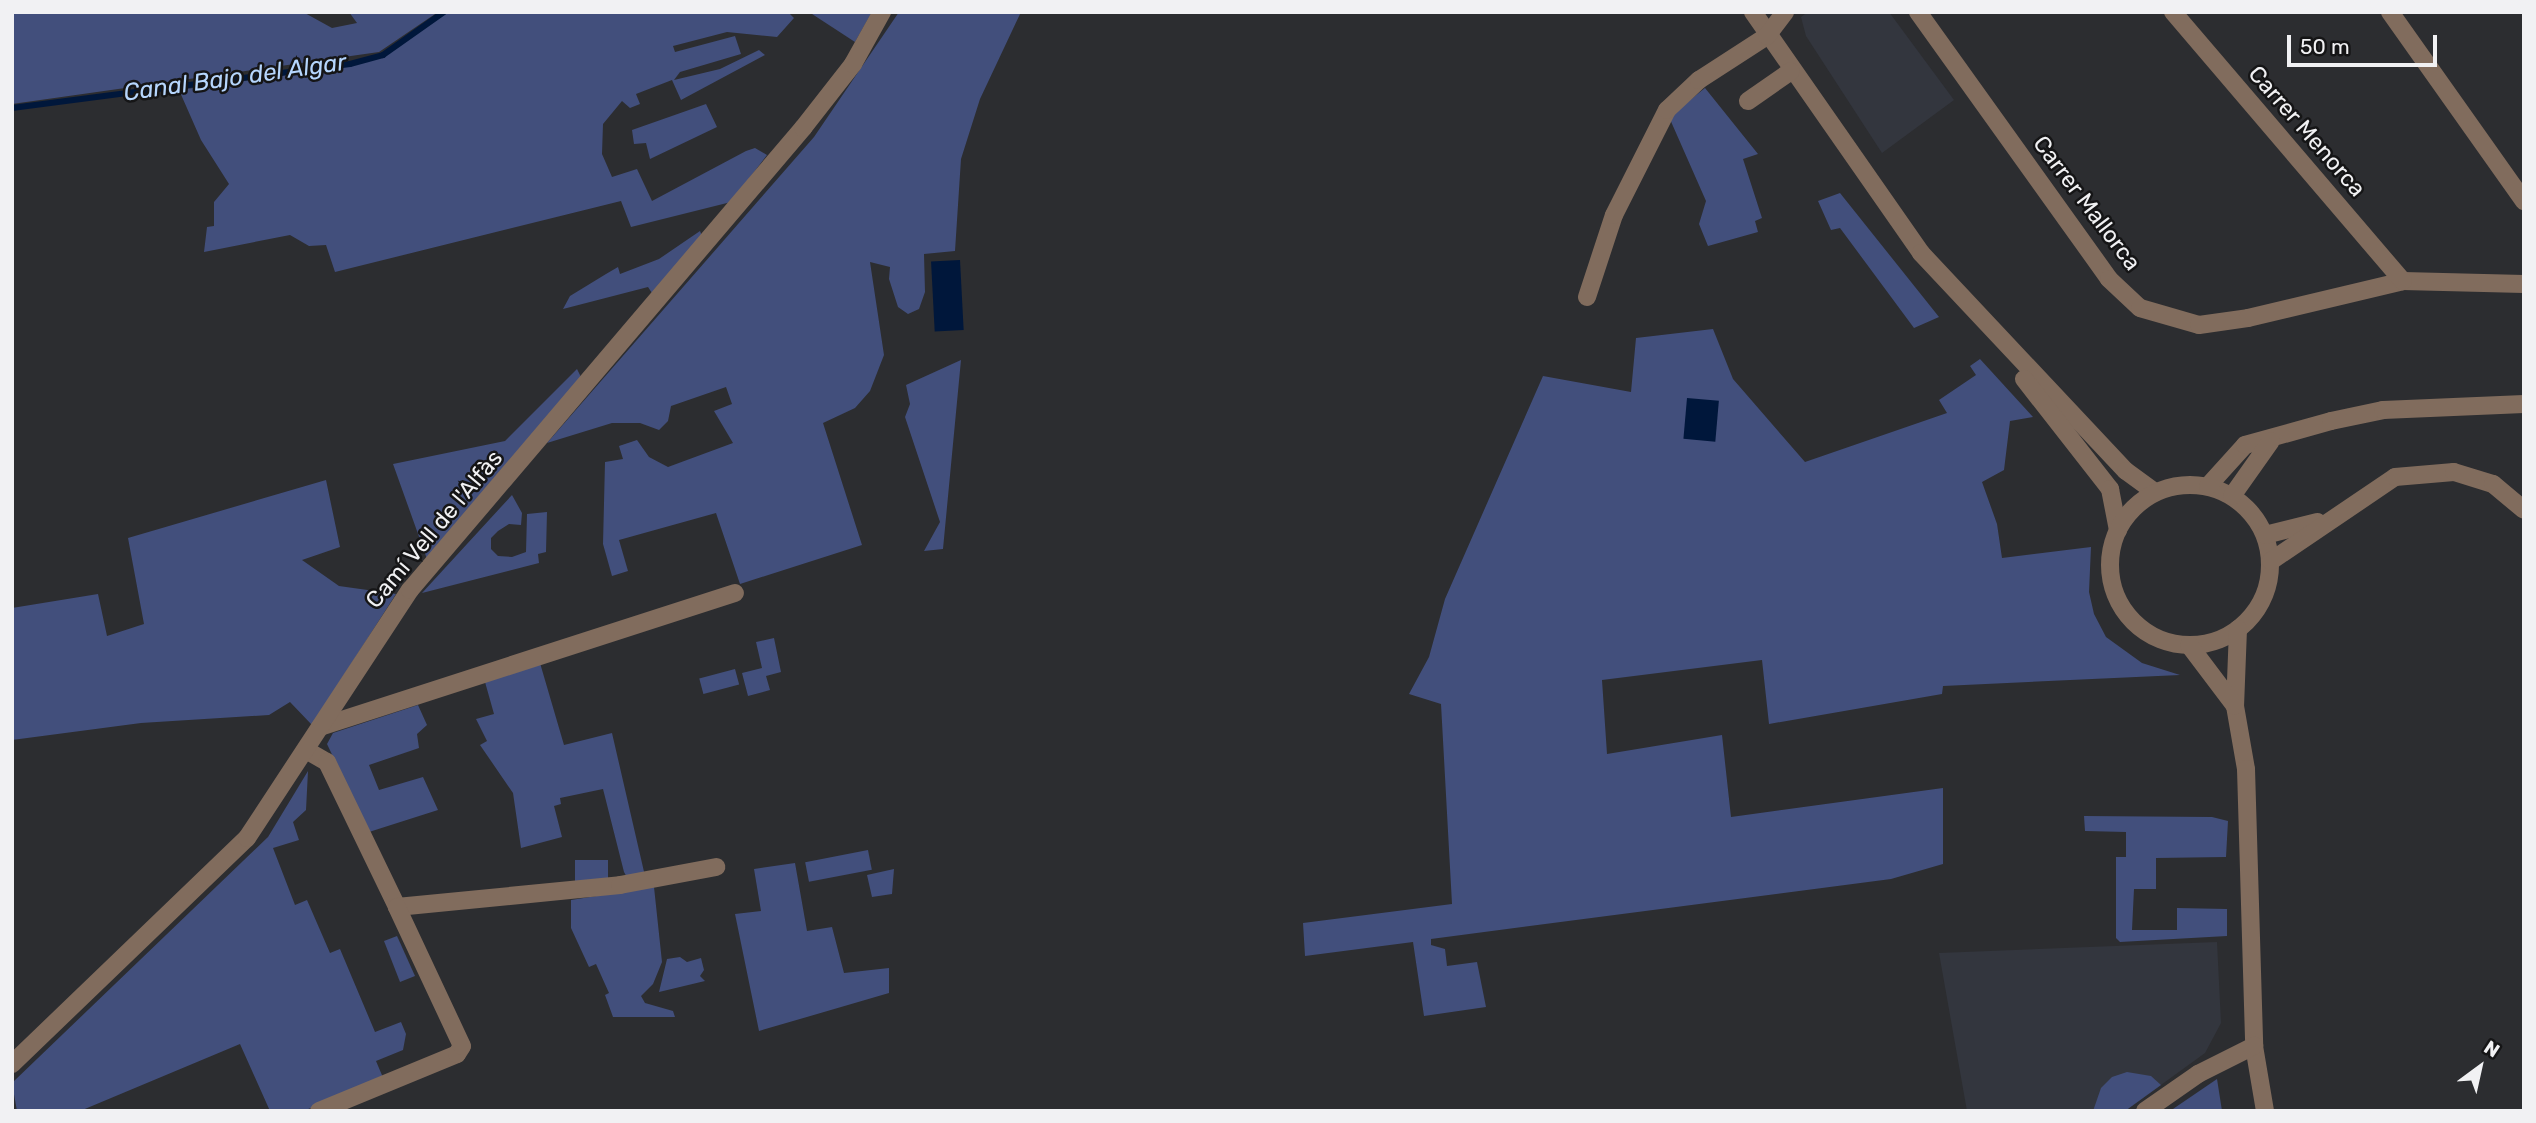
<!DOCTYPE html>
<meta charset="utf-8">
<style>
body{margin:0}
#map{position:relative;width:2536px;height:1123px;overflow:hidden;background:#2c2d30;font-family:Rubik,sans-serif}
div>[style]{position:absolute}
.built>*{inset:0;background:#33363e}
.green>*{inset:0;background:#424f7c;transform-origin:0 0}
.water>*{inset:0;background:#00173b;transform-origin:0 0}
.stream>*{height:6px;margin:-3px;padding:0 3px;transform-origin:3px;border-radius:3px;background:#00173b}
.minor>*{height:18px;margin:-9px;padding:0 9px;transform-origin:9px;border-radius:9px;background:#816c5d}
.minor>.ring{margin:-9px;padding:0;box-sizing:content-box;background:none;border:18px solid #816c5d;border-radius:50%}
span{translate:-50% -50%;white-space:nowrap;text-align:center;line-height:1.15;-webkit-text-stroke:5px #151516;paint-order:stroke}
.street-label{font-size:23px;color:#f1f1f3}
.water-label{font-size:24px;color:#b6d6fd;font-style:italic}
.frame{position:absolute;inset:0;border:14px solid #f1f1f3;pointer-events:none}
.north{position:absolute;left:2445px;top:1032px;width:70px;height:70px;-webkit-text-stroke:5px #151516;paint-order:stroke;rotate:33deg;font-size:19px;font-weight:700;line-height:28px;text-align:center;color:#f1f1f3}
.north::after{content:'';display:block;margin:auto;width:24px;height:32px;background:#f1f1f3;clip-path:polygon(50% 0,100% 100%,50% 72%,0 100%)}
.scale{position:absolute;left:2287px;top:35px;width:150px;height:32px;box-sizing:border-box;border:4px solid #f1f1f3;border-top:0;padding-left:9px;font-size:21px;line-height:24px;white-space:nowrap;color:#f1f1f3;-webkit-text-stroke:5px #151516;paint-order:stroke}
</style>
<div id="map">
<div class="built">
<div style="clip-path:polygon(1808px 12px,1889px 12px,1954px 100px,1882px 153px,1806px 36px,1801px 17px)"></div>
<div style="clip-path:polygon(2217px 942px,2221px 1023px,2205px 1053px,2125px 1111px,1967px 1111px,1939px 953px)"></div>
</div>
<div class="green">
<div style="clip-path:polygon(12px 12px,303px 12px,332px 28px,357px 23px,349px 12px,438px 12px,379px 52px,12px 104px)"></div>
<div style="clip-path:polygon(448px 12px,788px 12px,794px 18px,777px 37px,727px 32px,673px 46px,675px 52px,735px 36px,741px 54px,680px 72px,674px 80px,720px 69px,759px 50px,765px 55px,681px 100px,672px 80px,636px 94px,640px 104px,630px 108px,622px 101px,603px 124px,602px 154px,612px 177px,637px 169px,652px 201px,746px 151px,755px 148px,767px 155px,731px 202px,631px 227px,621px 201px,335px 272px,326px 245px,309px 246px,290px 235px,204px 252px,207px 227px,214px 226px,214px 202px,229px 184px,201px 140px,179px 90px,350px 66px,385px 56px)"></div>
<div style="clip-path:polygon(809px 12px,872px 12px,855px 42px)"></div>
<div style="clip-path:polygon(899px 12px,1021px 12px,980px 99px,961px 159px,955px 251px,924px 254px,925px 292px,919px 309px,908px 314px,898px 307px,889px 279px,890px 267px,870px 262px,884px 355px,870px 391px,855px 408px,823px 423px,862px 545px,740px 584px,716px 513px,619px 540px,628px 571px,612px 576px,603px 544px,605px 462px,623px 459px,619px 446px,637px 440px,649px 457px,668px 467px,733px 443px,714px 411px,732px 404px,726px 387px,671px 406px,668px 421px,659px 430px,640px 423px,612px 423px,547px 443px,814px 137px)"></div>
<div style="clip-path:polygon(1705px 88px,1758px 154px,1743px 159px,1762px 218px,1755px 221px,1758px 232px,1708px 246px,1699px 224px,1706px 201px,1669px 117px)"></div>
<div style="clip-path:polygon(706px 104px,717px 127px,650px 159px,646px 143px,634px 144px,632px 130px)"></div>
<div style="clip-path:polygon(1840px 193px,1939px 317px,1914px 328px,1840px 228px,1831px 230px,1818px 201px)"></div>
<div style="clip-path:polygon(700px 231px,702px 236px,654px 296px,648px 287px,563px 309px,570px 296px,606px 274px,618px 267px,620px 274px,659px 259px)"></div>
<div style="clip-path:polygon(1713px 329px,1733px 379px,1805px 462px,1947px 413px,1939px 400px,1976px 375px,1970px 366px,1980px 359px,2033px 417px,2010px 421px,2004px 470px,1982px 482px,1997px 524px,2002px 558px,2091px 547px,2089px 592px,2094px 614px,2106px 637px,2142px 663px,2180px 675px,1943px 686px,1942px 694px,1769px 724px,1762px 660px,1602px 680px,1607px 754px,1722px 735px,1731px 817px,1943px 788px,1943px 864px,1891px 879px,1431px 939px,1431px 945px,1445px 949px,1447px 966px,1477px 962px,1486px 1007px,1424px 1016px,1413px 942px,1305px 956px,1303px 923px,1452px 904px,1441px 704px,1409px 694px,1429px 657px,1445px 599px,1543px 376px,1631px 392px,1636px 338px)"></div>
<div style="clip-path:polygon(961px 360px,943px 549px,924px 551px,940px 522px,905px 417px,910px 404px,906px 385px)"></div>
<div style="clip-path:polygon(577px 369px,582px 379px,427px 559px,393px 464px,505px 441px)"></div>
<div style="clip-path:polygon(326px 480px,340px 547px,302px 560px,339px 586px,396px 594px,312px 725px,290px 702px,269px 715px,141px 723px,12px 740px,12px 608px,98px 594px,107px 636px,144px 624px,128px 538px)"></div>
<div style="clip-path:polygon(512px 495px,522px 513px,521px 525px,509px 524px,498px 531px,491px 538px,491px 549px,498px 556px,512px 557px,526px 552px,527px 514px,547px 512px,546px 552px,538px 554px,539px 563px,422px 593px)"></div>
<div style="clip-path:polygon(774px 638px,781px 672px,766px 676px,770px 690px,748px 696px,742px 673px,762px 668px,756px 642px)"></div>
<div style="clip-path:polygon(540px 663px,564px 745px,612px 733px,645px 876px,628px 879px,624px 872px,603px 789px,560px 798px,561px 804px,554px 806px,562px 837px,521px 848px,513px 793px,480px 745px,487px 741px,476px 719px,494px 714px,485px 682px)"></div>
<div style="left:735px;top:669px;width:16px;height:37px;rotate:75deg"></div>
<div style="clip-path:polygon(418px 705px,427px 725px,417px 734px,419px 748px,369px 765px,379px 790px,423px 777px,438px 810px,369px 832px,327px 744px,333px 733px)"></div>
<div style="clip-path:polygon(308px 771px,306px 810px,293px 822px,299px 840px,273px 848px,295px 905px,307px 900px,330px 953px,340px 949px,375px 1032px,401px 1022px,406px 1034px,403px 1050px,376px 1061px,384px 1080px,303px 1111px,270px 1111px,240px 1044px,80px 1111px,17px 1111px,12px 1083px,268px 837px)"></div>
<div style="clip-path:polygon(2084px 816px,2212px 817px,2228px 821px,2226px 857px,2156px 858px,2156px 889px,2134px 889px,2132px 930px,2177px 930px,2177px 908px,2227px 909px,2227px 936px,2120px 942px,2116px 938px,2116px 857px,2126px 857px,2126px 832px,2085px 831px)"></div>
<div style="left:868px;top:850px;width:20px;height:64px;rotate:79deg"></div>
<div style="left:608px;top:860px;width:22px;height:33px;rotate:90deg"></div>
<div style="clip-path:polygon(795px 863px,807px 931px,832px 927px,844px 973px,889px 968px,889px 993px,759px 1031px,735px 914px,761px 911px,754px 869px)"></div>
<div style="clip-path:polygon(894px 869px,892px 894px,872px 897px,867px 875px)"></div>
<div style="clip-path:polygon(654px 887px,662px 962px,653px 984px,641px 996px,645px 1003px,673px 1011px,675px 1017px,613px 1017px,605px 995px,609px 993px,596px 964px,589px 967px,571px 928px,571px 900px)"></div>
<div style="clip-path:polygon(397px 936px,415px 976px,400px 982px,384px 941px)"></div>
<div style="clip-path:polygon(680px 957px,687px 962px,701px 958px,704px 970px,700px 976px,705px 981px,659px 992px,667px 959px)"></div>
<div style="clip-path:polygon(2127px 1072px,2151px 1076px,2161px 1085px,2125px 1111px,2093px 1111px,2101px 1088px,2112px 1077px)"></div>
<div style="clip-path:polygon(2217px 1079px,2222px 1111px,2170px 1111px)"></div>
</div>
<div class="water">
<div style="left:960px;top:260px;width:70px;height:29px;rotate:87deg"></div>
<div style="left:1687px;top:398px;width:32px;height:41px;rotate:5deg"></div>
</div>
<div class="stream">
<div style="left:12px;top:108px;width:341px;rotate:-7.4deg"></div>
<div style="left:350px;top:64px;width:34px;rotate:-15deg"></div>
<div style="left:383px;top:55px;width:75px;rotate:-35.2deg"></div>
</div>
<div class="minor">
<div style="left:1753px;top:12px;width:294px;rotate:55.1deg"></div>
<div style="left:1921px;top:253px;width:299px;rotate:46.8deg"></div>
<div style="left:2126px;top:471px;width:36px;rotate:36deg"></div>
<div style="left:1918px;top:12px;width:328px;rotate:54.4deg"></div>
<div style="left:2109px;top:279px;width:42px;rotate:43.1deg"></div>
<div style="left:2140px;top:308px;width:61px;rotate:16.1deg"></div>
<div style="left:2199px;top:325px;width:49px;rotate:-8.1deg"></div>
<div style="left:2248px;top:318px;width:159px;rotate:-13.4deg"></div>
<div style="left:2403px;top:281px;width:121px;rotate:1.4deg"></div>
<div style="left:2173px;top:12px;width:354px;rotate:49.5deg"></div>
<div style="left:2390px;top:12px;width:232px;rotate:54.7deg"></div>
<div style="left:1748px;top:101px;width:52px;rotate:-34.9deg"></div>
<div style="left:1587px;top:297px;width:86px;rotate:-71.8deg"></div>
<div style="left:1614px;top:215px;width:118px;rotate:-63.2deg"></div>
<div style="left:1667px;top:110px;width:44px;rotate:-43.2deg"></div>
<div style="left:1699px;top:80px;width:81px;rotate:-32.9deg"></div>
<div style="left:1767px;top:36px;width:30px;rotate:-53deg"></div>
<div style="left:2024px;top:379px;width:140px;rotate:52deg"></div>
<div style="left:2110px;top:489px;width:42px;rotate:79deg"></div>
<div class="ring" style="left:2110px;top:485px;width:142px;height:142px"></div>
<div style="left:2208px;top:486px;width:55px;rotate:-47.9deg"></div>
<div style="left:2245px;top:445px;width:89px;rotate:-15.6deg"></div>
<div style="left:2331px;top:421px;width:53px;rotate:-11.9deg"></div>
<div style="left:2383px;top:410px;width:141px;rotate:-2.4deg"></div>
<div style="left:2232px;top:496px;width:67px;rotate:-54.7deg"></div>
<div style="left:2265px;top:535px;width:54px;rotate:-14deg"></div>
<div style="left:2271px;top:561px;width:150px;rotate:-34.1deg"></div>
<div style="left:2395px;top:477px;width:59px;rotate:-4.8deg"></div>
<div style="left:2454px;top:472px;width:41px;rotate:17.1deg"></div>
<div style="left:2493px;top:484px;width:40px;rotate:40deg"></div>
<div style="left:2238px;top:629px;width:77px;rotate:92.2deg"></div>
<div style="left:2235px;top:706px;width:64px;rotate:80.1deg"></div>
<div style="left:2246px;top:769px;width:277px;rotate:88.3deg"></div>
<div style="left:2254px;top:1046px;width:66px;rotate:80.4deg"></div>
<div style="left:2189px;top:645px;width:76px;rotate:53deg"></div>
<div style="left:320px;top:727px;width:436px;rotate:-17.9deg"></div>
<div style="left:306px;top:750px;width:24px;rotate:30deg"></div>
<div style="left:327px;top:762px;width:161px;rotate:64.2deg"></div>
<div style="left:397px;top:907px;width:224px;rotate:-5.6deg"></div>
<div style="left:620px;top:885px;width:98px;rotate:-10.6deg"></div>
<div style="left:12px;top:1064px;width:326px;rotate:-43.9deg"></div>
<div style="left:247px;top:838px;width:297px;rotate:-56.7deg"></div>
<div style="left:410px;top:590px;width:607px;rotate:-49.61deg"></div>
<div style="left:803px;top:128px;width:81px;rotate:-52deg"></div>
<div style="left:853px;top:64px;width:60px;rotate:-60.9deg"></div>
<div style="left:319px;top:1111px;width:149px;rotate:-22.4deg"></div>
<div style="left:457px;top:1054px;width:9px;rotate:-58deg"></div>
<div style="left:462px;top:1046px;width:153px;rotate:-115.1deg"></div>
<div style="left:2145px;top:1111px;width:65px;rotate:-34.9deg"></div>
<div style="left:2198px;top:1074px;width:63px;rotate:-26.6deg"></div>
</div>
<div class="street-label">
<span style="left:2307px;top:131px;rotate:49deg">Carrer Menorca</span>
<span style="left:2087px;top:203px;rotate:53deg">Carrer Mallorca</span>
<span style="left:434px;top:529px;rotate:-50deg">Camí Vell de l'Alfàs</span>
</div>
<div class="water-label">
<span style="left:235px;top:78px;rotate:-8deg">Canal Bajo del Algar</span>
</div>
<div class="frame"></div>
<div class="north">N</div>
<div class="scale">50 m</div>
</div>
